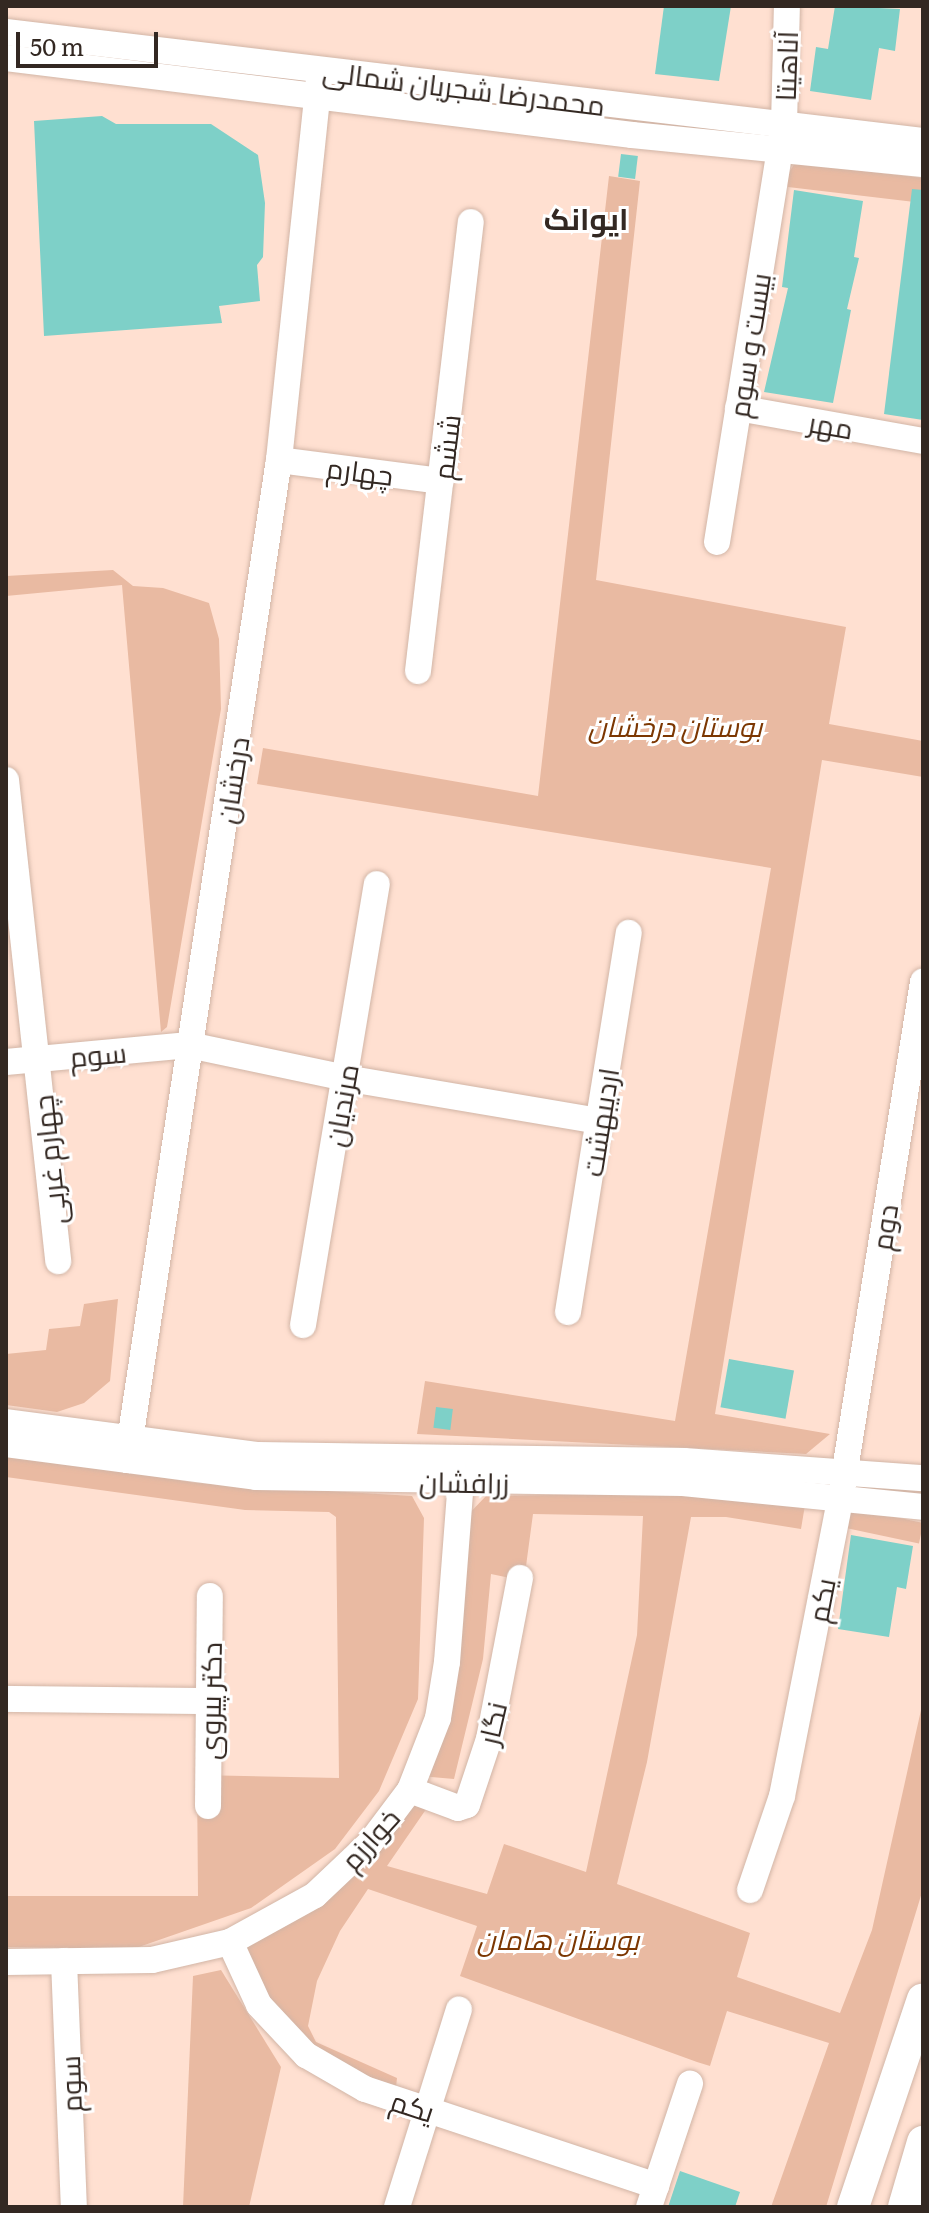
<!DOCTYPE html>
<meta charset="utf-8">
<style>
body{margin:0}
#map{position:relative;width:929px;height:2213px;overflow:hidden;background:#ffe0d1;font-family:Literata,Cairo,serif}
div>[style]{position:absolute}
.green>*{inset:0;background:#e9baa2;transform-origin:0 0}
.building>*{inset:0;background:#7ed0c8;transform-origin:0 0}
.roads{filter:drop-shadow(0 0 2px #d2b5a6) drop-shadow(0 0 2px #d2b5a6)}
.minor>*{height:26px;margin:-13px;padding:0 13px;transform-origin:13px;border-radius:13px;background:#fff}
.major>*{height:32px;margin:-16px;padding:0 16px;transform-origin:16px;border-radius:16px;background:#fff}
span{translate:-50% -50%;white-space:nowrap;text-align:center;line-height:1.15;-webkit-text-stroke:6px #fff;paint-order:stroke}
.street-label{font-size:28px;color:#332822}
.park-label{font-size:28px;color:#7c3702;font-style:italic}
.neighbourhood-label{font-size:30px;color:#332822;font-weight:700}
.frame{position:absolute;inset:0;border:8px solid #332822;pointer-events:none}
.scale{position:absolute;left:16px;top:32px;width:142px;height:36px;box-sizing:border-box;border:4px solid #332822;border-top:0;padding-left:10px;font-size:24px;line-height:28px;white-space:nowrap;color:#332822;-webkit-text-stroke:6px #fff;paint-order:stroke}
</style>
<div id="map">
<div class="green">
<div style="clip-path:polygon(795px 163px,923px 178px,923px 203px,788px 187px,784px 180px)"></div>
<div style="clip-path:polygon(609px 176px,640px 181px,596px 580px,846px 627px,829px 724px,923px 741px,923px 777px,822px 760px,715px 1414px,830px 1434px,806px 1454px,417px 1434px,425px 1381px,675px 1421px,771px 868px,257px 784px,263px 748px,538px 796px)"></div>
<div style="clip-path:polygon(113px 570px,133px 586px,163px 588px,209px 603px,219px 639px,221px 709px,167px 1027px,161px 1032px,122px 585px,6px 596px,6px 576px)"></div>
<div style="clip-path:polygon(118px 1299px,110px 1381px,84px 1403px,57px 1412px,6px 1405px,6px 1354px,46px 1350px,49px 1329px,80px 1326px,84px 1304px)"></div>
<div style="clip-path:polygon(6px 1452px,196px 1483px,412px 1496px,424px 1518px,418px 1699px,379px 1791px,335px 1849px,251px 1908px,133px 1949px,6px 1947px,6px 1896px,198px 1896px,197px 1775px,339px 1778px,336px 1517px,329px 1512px,245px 1510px,6px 1477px)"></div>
<div style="clip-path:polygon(677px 1493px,805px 1505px,801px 1529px,726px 1517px,691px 1517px,647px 1762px,617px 1884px,750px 1933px,737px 1977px,840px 2013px,872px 1930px,923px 1701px,923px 1889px,826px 2207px,771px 2207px,829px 2043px,727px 2011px,710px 2066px,697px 2062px,460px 1976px,477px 1926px,368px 1889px,340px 1931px,317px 1981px,308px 2026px,316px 2042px,397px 2078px,396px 2087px,352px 2072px,295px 2038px,262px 1994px,243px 1943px,413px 1797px,429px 1805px,387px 1866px,487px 1894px,504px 1844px,586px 1872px,637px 1635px,643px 1516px,533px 1514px,524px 1581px,491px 1574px,483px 1659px,454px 1779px,420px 1776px,463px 1520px,486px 1496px)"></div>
<div style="left:848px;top:1507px;width:77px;height:21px;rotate:12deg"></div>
<div style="clip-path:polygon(221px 1970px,281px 2067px,249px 2207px,183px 2207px,193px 1976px)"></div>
</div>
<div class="building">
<div style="clip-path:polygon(664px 6px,731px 6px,719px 81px,655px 74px)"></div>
<div style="clip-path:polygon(835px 6px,900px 9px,895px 51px,879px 48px,871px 100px,810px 91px,816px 47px,828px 49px)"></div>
<div style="clip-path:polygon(102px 116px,116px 124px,211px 124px,258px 155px,265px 203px,263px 257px,257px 265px,260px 301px,219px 306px,222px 323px,44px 336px,34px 121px)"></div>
<div style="left:621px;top:154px;width:17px;height:23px;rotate:7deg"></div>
<div style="clip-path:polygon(912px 189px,923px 190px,923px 420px,884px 414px)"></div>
<div style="clip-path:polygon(794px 190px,863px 201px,854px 257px,859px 258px,847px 309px,851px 310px,833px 403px,764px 392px,788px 288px,782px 287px)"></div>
<div style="left:729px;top:1359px;width:66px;height:49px;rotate:10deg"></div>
<div style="left:436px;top:1407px;width:17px;height:21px;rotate:7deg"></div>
<div style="clip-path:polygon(851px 1535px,913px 1546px,906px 1589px,897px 1587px,889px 1637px,838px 1629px)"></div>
<div style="clip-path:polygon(680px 2171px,740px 2192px,735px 2207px,668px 2207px)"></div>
</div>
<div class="roads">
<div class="minor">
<div style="left:6px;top:32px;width:923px;rotate:6.78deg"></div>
<div style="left:6px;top:58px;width:631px;rotate:7.01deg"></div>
<div style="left:632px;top:135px;width:292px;rotate:5.7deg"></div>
<div style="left:738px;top:408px;width:188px;rotate:10.1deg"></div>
<div style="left:279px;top:460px;width:163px;rotate:7.4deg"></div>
<div style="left:717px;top:542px;width:422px;rotate:-80.9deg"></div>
<div style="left:784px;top:125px;width:119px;rotate:-88.6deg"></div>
<div style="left:418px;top:671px;width:452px;rotate:-83.3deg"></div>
<div style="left:6px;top:780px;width:484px;rotate:83.8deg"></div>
<div style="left:6px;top:1062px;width:184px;rotate:-5.3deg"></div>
<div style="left:189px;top:1045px;width:159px;rotate:11.9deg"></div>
<div style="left:345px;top:1078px;width:258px;rotate:9.6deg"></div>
<div style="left:568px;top:1312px;width:384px;rotate:-80.9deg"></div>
<div style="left:303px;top:1325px;width:447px;rotate:-80.5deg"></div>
<div style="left:6px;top:1422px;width:253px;rotate:7.5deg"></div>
<div style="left:257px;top:1455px;width:427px;rotate:0.8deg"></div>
<div style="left:684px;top:1461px;width:240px;rotate:4.1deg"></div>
<div style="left:6px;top:1444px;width:252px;rotate:7.5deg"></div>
<div style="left:256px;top:1477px;width:427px;rotate:0.8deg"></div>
<div style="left:683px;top:1483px;width:241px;rotate:5.7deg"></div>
<div style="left:127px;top:1460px;width:1011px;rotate:-81.36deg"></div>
<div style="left:279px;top:460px;width:392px;rotate:-84deg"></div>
<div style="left:6px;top:1699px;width:203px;rotate:0.6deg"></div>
<div style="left:410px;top:1790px;width:51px;rotate:20.6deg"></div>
<div style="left:458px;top:1808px;width:9px;rotate:-18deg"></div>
<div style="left:467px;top:1805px;width:70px;rotate:-71.6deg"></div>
<div style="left:489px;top:1739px;width:164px;rotate:-79.1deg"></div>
<div style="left:208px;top:1806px;width:210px;rotate:-89.5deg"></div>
<div style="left:750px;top:1890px;width:99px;rotate:-71.2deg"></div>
<div style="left:782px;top:1796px;width:307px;rotate:-78.9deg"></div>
<div style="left:841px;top:1495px;width:520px;rotate:-80.92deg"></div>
<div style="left:230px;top:1942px;width:69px;rotate:65.3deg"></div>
<div style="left:259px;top:2005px;width:69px;rotate:46.8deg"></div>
<div style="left:306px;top:2055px;width:68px;rotate:30deg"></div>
<div style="left:365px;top:2089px;width:307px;rotate:18.4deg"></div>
<div style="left:64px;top:1961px;width:246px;rotate:87.7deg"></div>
<div style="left:6px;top:1962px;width:146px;rotate:-0.8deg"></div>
<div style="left:152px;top:1960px;width:80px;rotate:-13deg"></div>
<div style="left:230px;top:1942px;width:97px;rotate:-28.9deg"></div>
<div style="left:315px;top:1895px;width:76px;rotate:-43.4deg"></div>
<div style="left:370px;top:1843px;width:66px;rotate:-53deg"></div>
<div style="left:410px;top:1790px;width:77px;rotate:-68.7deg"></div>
<div style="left:438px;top:1718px;width:57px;rotate:-80.9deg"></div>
<div style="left:447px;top:1662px;width:197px;rotate:-85.6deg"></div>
<div style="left:397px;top:2207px;width:207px;rotate:-72.6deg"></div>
<div style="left:649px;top:2207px;width:130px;rotate:-71.6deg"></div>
</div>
<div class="major">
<div style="left:853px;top:2207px;width:219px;rotate:-71.4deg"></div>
<div style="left:904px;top:2207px;width:68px;rotate:-73.7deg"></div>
</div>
</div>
<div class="street-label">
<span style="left:785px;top:66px;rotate:-88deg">آناهیتا</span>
<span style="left:464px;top:87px;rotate:7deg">محمدرضا شجریان شمالی</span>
<span style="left:748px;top:345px;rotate:-81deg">بیست و سوم</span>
<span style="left:831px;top:424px;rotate:10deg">مهر</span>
<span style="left:445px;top:447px;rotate:-83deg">ششم</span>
<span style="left:360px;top:470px;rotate:7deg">چهارم</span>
<span style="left:231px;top:780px;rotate:-81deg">درخشان</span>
<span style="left:98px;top:1053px;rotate:-5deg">سوم</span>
<span style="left:340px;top:1105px;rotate:-80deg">مرنديان</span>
<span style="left:599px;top:1122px;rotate:-81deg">اردیبهشت</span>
<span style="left:48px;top:1160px;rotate:-96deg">چهارم غربی</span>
<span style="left:883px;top:1227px;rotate:-81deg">دوم</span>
<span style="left:464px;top:1481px;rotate:1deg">زرافشان</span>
<span style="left:820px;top:1600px;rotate:-79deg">یکم</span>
<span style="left:209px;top:1701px;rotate:-89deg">دکتر پیروی</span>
<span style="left:491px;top:1723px;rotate:-77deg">نگار</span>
<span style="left:369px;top:1838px;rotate:-48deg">خوارزم</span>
<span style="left:69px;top:2084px;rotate:-92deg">سوم</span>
<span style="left:413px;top:2105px;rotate:18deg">یکم</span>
</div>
<div class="park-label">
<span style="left:675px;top:725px">بوستان درخشان</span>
<span style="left:558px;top:1938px">بوستان هامان</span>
</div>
<div class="neighbourhood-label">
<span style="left:586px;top:217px">ایوانک</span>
</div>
<div class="frame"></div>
<div class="scale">50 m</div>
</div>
